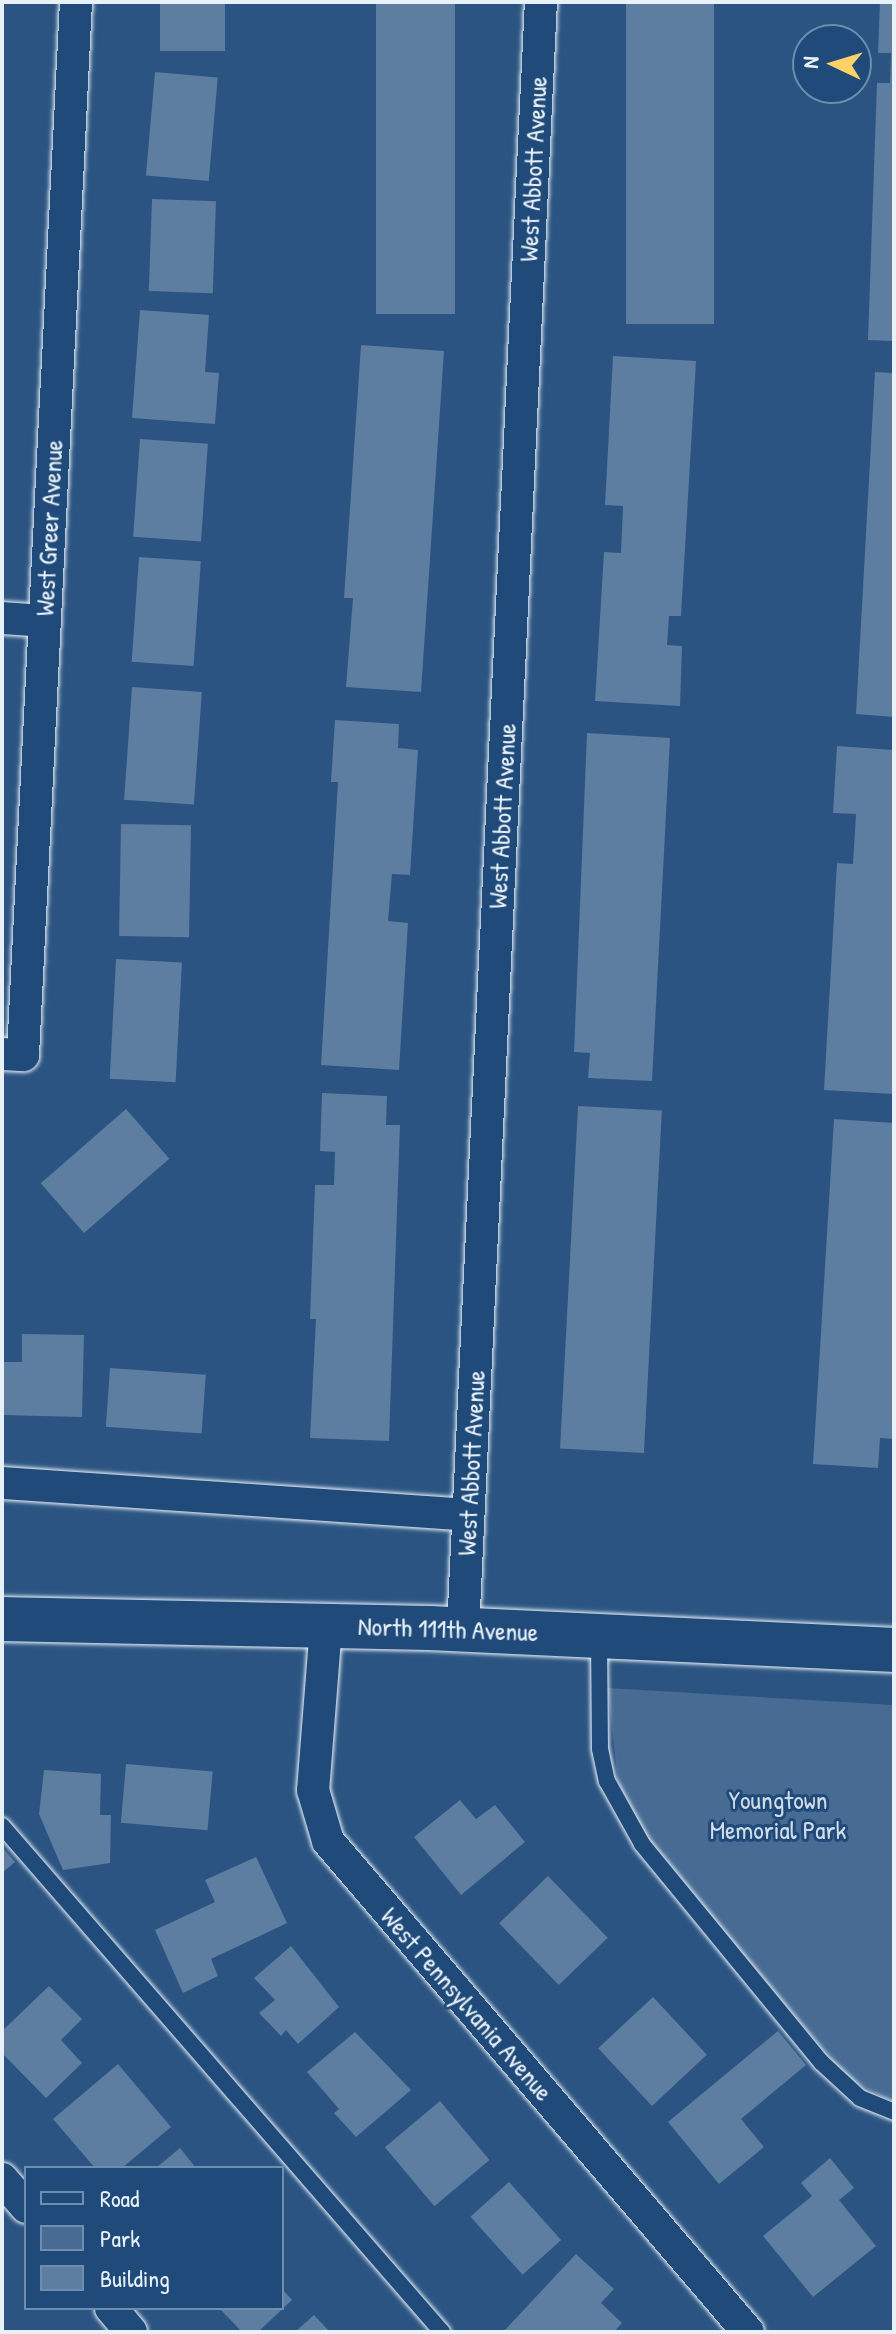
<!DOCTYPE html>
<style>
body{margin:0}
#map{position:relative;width:896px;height:2334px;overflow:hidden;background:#2b5482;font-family:"Patrick Hand",sans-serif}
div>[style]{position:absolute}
.green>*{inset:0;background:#476b93}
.building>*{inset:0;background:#5d7da1;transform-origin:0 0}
.roads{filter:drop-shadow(0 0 2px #e8f1f8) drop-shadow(0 0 2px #e8f1f8)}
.lane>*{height:16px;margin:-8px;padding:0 8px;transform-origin:8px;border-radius:8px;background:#1f4a7a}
.street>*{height:32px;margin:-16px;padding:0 16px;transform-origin:16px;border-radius:16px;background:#1f4a7a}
.secondary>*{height:44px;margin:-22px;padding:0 22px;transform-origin:22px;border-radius:22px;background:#1f4a7a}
span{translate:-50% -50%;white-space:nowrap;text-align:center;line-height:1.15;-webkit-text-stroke:6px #1f4a7a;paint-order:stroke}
.street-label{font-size:26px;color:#e8f1f8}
.park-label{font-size:26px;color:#d0dde9}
.frame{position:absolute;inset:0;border:4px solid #e8f1f8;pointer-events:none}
.legend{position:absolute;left:24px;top:2166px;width:260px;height:144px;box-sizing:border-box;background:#1f4a7a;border:2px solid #6f8dac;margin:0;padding:10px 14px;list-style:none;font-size:24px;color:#e8f1f8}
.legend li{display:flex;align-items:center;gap:16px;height:40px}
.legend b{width:40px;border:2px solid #6f8dac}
.north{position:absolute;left:792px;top:24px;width:80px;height:80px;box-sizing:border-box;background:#1f4a7a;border:2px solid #6f8dac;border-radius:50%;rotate:274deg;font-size:22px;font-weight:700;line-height:32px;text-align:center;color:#e8f1f8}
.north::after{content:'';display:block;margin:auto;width:28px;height:36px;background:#ffd166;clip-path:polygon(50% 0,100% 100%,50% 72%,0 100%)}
</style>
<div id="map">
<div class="green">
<div style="clip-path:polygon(608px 1688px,894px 1705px,894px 2102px,848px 2079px,647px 1841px,618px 1782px)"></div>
</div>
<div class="building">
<div style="left:160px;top:2px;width:65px;height:49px"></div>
<div style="left:376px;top:2px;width:79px;height:312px"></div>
<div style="left:626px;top:2px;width:88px;height:322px"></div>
<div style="clip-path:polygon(880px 2px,894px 2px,894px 341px,868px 340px,877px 83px,890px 83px,891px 53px,878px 53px)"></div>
<div style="left:155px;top:72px;width:63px;height:104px;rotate:5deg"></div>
<div style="left:152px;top:199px;width:64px;height:92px;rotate:2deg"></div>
<div style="clip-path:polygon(140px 310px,209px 315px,205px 372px,219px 373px,215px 424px,132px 418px)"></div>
<div style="clip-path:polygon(361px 345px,444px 351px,421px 692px,346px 687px,353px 598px,344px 598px)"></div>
<div style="clip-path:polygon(613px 356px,696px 361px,681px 616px,669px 616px,667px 645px,682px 646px,680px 706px,595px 701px,604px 552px,621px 553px,623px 506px,605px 505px)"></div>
<div style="clip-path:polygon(875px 372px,894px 373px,894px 717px,856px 714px)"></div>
<div style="left:140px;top:439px;width:68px;height:98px;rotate:4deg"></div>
<div style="left:139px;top:557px;width:62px;height:105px;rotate:4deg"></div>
<div style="left:132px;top:687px;width:70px;height:113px;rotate:4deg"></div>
<div style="clip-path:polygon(335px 720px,399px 724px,398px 748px,418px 750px,410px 875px,392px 874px,388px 921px,408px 923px,399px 1070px,321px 1065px,338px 782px,331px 782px)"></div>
<div style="clip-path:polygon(587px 733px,670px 738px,652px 1081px,588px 1078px,590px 1053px,574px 1052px)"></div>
<div style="clip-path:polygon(837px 746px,894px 750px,894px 1094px,824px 1090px,837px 863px,853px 864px,856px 814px,833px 813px)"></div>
<div style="left:121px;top:824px;width:70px;height:112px;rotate:1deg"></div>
<div style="left:116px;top:959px;width:66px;height:120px;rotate:3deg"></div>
<div style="clip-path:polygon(322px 1093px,387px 1096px,386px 1125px,400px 1125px,389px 1441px,310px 1438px,316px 1319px,310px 1319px,315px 1185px,334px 1185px,335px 1152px,320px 1151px)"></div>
<div style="left:578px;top:1106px;width:84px;height:343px;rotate:3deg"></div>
<div style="left:126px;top:1109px;width:66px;height:113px;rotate:49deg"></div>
<div style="clip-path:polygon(834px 1119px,894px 1123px,894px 1439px,880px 1438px,878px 1468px,813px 1464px)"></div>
<div style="clip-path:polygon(22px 1334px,84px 1335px,82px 1417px,2px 1415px,2px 1362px,22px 1362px)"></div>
<div style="left:110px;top:1368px;width:96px;height:59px;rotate:4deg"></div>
<div style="left:126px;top:1764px;width:87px;height:59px;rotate:5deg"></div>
<div style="clip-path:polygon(44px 1770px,101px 1774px,100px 1815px,111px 1815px,110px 1863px,63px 1870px,39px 1814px)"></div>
<div style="clip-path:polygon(460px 1800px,476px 1819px,495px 1805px,525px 1842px,461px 1895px,414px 1837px)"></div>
<div style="clip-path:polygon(2px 1847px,15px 1862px,2px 1873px)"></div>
<div style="clip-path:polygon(256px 1857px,287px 1923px,211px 1959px,218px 1976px,183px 1993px,155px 1930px,215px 1902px,205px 1880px)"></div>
<div style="left:548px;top:1876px;width:86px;height:68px;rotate:46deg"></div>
<div style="clip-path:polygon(291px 1946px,339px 2007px,298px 2044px,286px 2030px,281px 2036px,259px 2013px,275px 2000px,254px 1978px)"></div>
<div style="clip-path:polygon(49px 1986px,82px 2019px,61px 2040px,82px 2063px,46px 2098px,2px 2053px,2px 2031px)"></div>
<div style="left:653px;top:1997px;width:79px;height:75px;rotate:47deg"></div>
<div style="clip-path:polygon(778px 2031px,806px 2065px,741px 2119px,764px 2147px,719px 2184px,668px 2122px)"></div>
<div style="clip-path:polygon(355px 2032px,411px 2090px,356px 2137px,334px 2113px,339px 2109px,307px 2072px)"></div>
<div style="clip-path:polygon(118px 2064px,171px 2127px,122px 2168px,95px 2168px,53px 2119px)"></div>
<div style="left:440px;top:2101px;width:77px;height:72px;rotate:50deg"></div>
<div style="clip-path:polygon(180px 2148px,196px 2168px,156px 2168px)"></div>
<div style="clip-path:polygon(830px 2158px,854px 2188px,839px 2200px,876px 2246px,813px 2297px,763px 2236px,812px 2196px,801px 2183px)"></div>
<div style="left:509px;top:2182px;width:78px;height:52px;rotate:48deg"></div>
<div style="clip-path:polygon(576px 2254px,614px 2289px,601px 2303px,622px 2323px,614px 2332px,503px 2332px)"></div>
<div style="clip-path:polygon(282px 2289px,292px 2300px,258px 2332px,242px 2332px,219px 2308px,282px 2308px)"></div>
<div style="clip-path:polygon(314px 2315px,330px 2332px,295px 2332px)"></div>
</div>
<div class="roads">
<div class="lane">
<div style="left:599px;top:1636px;width:113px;rotate:89.5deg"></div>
<div style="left:600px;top:1749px;width:33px;rotate:78deg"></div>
<div style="left:607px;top:1781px;width:72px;rotate:60.9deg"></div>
<div style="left:642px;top:1844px;width:282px;rotate:50.6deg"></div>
<div style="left:821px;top:2062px;width:53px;rotate:42.7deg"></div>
<div style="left:860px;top:2098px;width:37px;rotate:22deg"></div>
<div style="left:2px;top:1826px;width:671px;rotate:48.99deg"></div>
</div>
<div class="street">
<div style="left:2px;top:618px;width:43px;rotate:4deg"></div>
<div style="left:2px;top:1054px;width:21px;rotate:3deg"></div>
<div style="left:23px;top:1055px;width:1054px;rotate:-87.12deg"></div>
<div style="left:2px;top:1483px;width:467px;rotate:3.9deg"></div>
<div style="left:326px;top:1626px;width:165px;rotate:94.5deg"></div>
<div style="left:313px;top:1790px;width:53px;rotate:73.6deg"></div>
<div style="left:328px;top:1841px;width:646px;rotate:49.46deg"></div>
<div style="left:463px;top:1630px;width:1630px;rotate:-87.26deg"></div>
<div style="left:2px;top:2179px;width:37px;rotate:49deg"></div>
<div style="left:111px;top:2308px;width:31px;rotate:50deg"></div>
</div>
<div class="secondary">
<div style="left:2px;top:1619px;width:428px;rotate:1.2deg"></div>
<div style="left:430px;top:1628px;width:465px;rotate:2.7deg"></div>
</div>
</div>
<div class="street-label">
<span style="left:533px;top:169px;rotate:-87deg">West Abbott Avenue</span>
<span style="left:49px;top:528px;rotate:-87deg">West Greer Avenue</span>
<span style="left:502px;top:816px;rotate:-87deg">West Abbott Avenue</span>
<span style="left:471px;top:1463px;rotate:-87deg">West Abbott Avenue</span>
<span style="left:448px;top:1629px;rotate:2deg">North 111th Avenue</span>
<span style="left:467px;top:2004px;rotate:49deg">West Pennsylvania Avenue</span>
</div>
<div class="park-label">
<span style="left:778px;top:1815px">Youngtown<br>Memorial Park</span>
</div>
<div class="frame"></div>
<ul class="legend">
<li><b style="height:10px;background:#1f4a7a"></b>Road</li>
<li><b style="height:22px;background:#476b93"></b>Park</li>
<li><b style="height:22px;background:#5d7da1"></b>Building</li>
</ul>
<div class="north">N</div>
</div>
